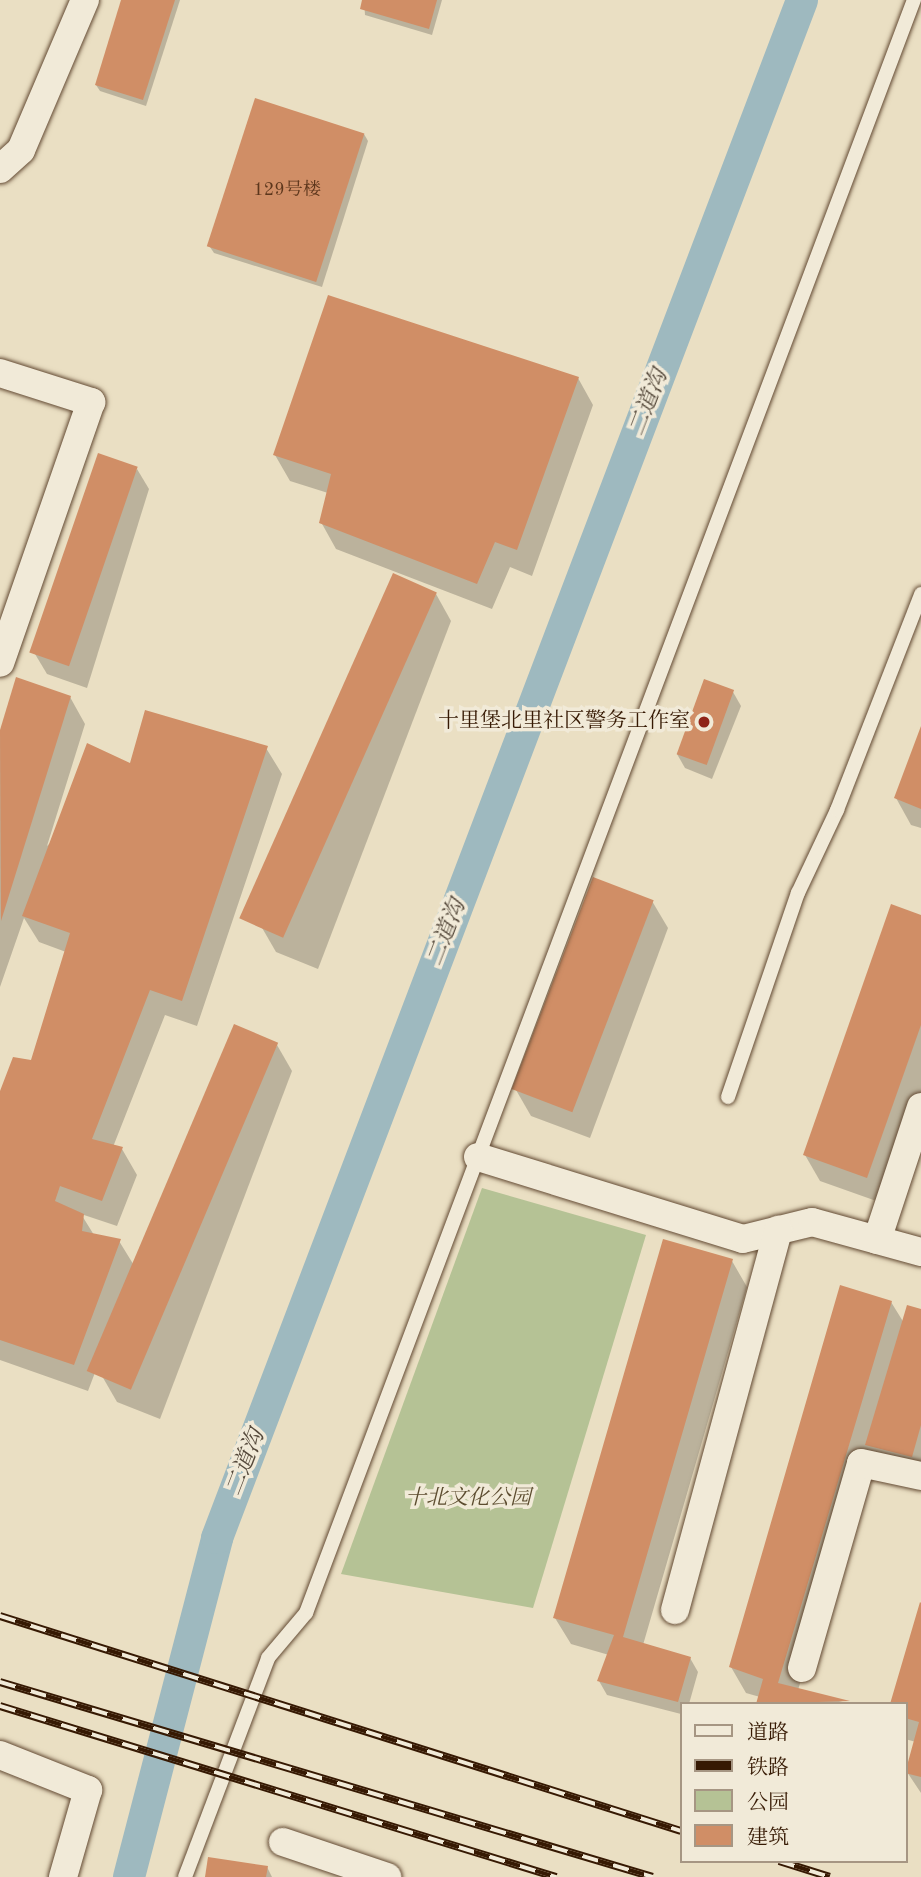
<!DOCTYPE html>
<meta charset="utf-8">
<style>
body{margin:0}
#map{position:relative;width:921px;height:1877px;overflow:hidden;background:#eadfc3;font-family:"Old Standard TT","Noto Serif SC",serif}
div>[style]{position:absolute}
.green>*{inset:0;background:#b5c295}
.shadow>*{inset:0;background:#0003}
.canal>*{height:32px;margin:-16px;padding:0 16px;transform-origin:16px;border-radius:16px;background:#9eb9bf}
.building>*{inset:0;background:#d08e66;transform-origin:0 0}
.roads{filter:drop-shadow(0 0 2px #634a33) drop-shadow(0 0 2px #634a33)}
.lane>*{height:14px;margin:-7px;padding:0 7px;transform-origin:7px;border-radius:7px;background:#f1ead8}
.street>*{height:28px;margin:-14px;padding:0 14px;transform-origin:14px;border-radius:14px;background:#f1ead8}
.rail>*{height:8px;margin-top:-4px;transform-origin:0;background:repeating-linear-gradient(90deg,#f1ead8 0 16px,#361903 0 32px);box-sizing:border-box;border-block:2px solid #361903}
.dots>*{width:19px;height:19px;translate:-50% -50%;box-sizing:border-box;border:4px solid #f1ead8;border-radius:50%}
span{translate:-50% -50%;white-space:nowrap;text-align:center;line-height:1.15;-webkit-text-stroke:7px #f1ead8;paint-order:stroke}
.number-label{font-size:18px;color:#5c361c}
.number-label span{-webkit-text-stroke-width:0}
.poi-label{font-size:21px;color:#361903}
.right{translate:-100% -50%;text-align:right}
.park-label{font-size:21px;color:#5c4c2f;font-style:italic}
.water-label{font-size:23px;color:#55493b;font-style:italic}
.legend{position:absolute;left:680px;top:1702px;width:228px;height:161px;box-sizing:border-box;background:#f1ead8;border:2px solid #a69683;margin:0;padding:9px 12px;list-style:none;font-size:21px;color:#361903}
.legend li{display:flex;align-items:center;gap:14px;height:35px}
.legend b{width:35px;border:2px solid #a69683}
</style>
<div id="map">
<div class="green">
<div style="clip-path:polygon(482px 1188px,646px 1235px,533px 1608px,341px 1574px)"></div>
</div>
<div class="shadow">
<div style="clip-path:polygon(123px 0,180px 0,146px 106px,100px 91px,96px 85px)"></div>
<div style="clip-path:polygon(364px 0,442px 0,432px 35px,365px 15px)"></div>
<div style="clip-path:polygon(364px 134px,368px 141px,322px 287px,214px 253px,210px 247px)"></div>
<div style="clip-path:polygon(578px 378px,593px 405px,532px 576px,510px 567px,492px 609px,336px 549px,321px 522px,328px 493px,290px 481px,275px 455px)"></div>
<div style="clip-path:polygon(137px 469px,149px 489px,87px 688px,47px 674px,35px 654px)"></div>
<div style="clip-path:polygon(436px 594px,451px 621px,318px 969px,276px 952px,261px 926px)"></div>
<div style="clip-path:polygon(17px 680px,70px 697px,85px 724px,47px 846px,131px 766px,266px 748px,282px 774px,197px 1026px,165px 1015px,113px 1147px,122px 1149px,137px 1175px,117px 1226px,81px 1214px,94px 1235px,119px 1241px,135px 1267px,88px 1391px,0 1360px,0 1096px,33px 1063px,66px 952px,39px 942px,24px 918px,0 987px,0 736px)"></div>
<div style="clip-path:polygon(733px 692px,741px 706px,712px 779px,685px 768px,677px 754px)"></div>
<div style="clip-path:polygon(921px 730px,921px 828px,911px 825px,896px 798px)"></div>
<div style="clip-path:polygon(652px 901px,668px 928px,590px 1138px,531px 1116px,516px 1090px)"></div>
<div style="clip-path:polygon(921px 917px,921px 1092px,882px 1203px,820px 1181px,805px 1155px)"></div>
<div style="clip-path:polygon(277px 1045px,292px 1071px,160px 1419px,117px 1402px,102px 1376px)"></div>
<div style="clip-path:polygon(732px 1261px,747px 1287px,643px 1645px,690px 1658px,698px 1672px,689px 1704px,681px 1704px,681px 1714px,607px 1695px,599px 1681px,609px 1655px,571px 1644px,555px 1618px)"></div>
<div style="clip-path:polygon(891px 1302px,904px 1323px,921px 1311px,921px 1476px,878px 1465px,870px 1450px,798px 1690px,850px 1704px,758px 1704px,760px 1697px,746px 1693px,731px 1667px)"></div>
<div style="clip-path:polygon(921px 1606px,921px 1793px,907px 1772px,916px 1742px,905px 1739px,905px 1704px)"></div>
<div style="clip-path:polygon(267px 1867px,272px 1877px,207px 1877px)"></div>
</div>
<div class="canal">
<div style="left:129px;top:1877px;width:350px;rotate:-75.4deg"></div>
<div style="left:217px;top:1538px;width:1645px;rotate:-69.17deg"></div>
</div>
<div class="building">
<div style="clip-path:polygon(121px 0,175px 0,143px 100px,95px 85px)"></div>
<div style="clip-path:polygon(362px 0,437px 0,429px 29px,360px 9px)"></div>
<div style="left:255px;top:98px;width:115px;height:156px;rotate:18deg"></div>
<div style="clip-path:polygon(328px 295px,579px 377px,517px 550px,495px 542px,477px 584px,319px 523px,331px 474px,273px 455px)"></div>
<div style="left:98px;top:453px;width:42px;height:211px;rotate:19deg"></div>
<div style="left:393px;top:573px;width:48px;height:378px;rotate:24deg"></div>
<div style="clip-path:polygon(16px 677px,71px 696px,1px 921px,0 730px)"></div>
<div style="left:704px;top:679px;width:32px;height:80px;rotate:20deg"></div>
<div style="clip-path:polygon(145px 710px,268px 746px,182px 1001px,150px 990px,92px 1139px,123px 1147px,102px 1201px,60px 1186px,55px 1201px,84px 1214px,82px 1231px,121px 1239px,74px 1365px,0 1340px,0 1091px,13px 1057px,31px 1060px,70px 933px,22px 916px,87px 743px,130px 763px)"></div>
<div style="clip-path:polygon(921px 726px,921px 809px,894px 798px)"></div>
<div style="left:593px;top:877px;width:65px;height:227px;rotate:21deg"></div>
<div style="clip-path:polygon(891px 904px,921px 915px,921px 1025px,867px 1178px,803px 1155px)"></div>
<div style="left:234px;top:1024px;width:48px;height:377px;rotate:23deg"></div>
<div style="clip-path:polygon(663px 1239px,733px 1259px,623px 1637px,691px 1657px,678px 1702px,597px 1681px,614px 1635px,553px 1618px)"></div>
<div style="clip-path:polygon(840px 1285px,892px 1301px,778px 1683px,850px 1701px,756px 1704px,763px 1679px,729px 1667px)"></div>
<div style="clip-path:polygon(907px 1305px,921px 1309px,921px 1425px,912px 1457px,865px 1445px)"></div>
<div style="clip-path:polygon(920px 1602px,921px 1603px,921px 1777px,905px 1773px,919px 1722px,905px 1718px,905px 1704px,890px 1704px)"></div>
<div style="clip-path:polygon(208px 1857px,268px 1866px,266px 1877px,205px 1877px)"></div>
</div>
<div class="roads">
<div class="lane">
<div style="left:728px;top:1097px;width:216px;rotate:-71.1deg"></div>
<div style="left:798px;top:893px;width:92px;rotate:-64.8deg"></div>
<div style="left:837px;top:810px;width:232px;rotate:-68.7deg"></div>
<div style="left:185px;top:1877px;width:234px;rotate:-69.2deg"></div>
<div style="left:268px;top:1658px;width:59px;rotate:-49.8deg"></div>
<div style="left:306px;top:1613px;width:1724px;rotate:-69.35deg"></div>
</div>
<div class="street">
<div style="left:0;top:169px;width:28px;rotate:-42deg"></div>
<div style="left:21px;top:150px;width:163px;rotate:-66.9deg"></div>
<div style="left:0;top:373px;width:96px;rotate:17.7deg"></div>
<div style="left:91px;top:402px;width:276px;rotate:109.2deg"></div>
<div style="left:478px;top:1157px;width:277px;rotate:17.2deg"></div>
<div style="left:743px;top:1239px;width:71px;rotate:-13.8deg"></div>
<div style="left:812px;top:1222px;width:113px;rotate:15.4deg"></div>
<div style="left:877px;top:1240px;width:140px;rotate:-71.7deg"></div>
<div style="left:675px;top:1610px;width:394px;rotate:-74.8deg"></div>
<div style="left:802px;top:1668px;width:213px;rotate:-73.9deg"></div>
<div style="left:861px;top:1463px;width:61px;rotate:12.2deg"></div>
<div style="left:0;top:1755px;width:95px;rotate:21.7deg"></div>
<div style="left:88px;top:1790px;width:91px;rotate:106deg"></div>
<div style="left:283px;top:1842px;width:110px;rotate:18.6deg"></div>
</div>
</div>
<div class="rail">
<div style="left:0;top:1616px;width:714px;rotate:17.52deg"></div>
<div style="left:0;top:1682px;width:681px;rotate:16.63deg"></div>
<div style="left:0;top:1706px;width:582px;rotate:17.1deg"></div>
<div style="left:779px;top:1861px;width:53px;rotate:17.4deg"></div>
</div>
<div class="dots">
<div style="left:704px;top:722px;background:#8f2418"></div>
</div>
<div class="number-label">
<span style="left:287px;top:190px">129号楼</span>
</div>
<div class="poi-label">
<span class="right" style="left:690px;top:722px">十里堡北里社区警务工作室</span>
</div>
<div class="park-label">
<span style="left:468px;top:1499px">十北文化公园</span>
</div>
<div class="water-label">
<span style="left:649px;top:403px;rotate:-69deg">二道沟</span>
<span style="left:447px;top:933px;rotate:-69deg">二道沟</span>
<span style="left:246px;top:1463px;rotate:-69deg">二道沟</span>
</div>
<ul class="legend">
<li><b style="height:9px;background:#f1ead8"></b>道路</li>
<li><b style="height:9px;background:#361903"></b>铁路</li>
<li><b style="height:19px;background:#b5c295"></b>公园</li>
<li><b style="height:19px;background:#d08e66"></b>建筑</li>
</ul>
</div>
